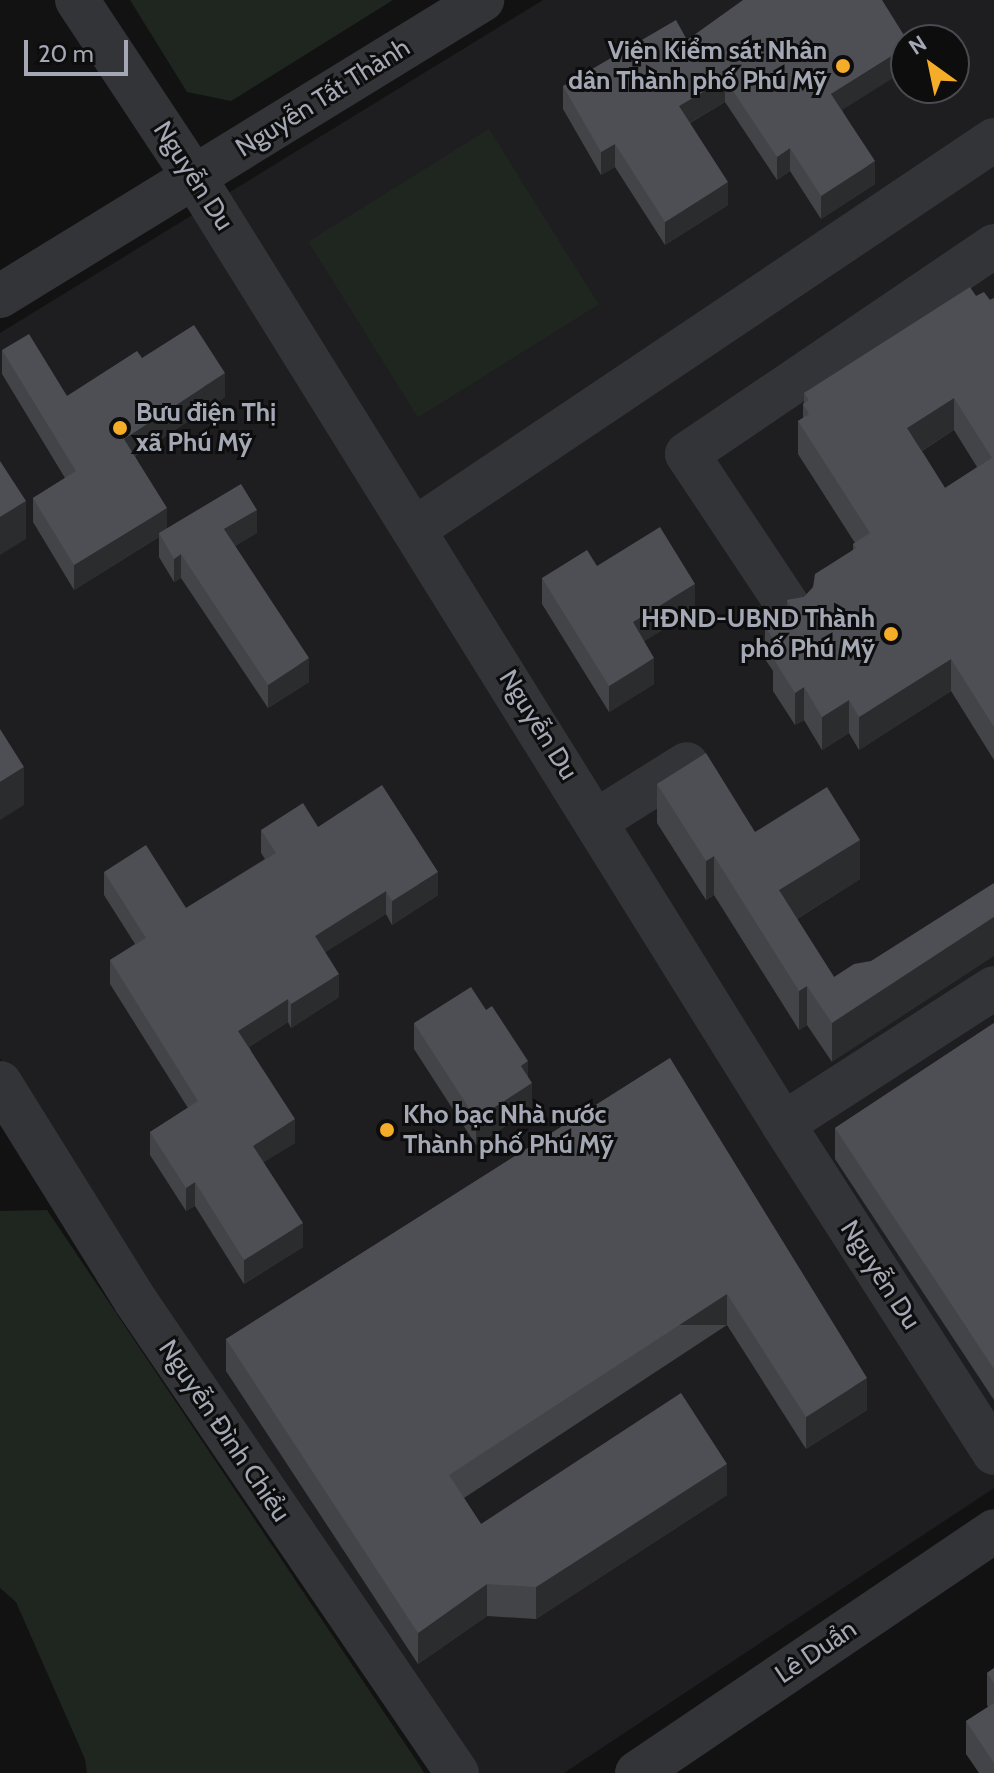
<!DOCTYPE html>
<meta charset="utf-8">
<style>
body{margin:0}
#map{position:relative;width:994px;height:1773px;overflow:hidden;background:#121213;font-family:Cabin,sans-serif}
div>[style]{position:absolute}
.built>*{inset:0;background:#1e1e20}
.green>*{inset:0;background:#1e261f;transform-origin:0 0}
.minor>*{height:44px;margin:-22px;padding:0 22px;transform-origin:22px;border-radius:22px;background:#333438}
.wall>*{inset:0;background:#434448}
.shaded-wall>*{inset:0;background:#2b2c2e;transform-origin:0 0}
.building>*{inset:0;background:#4e4f54}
.dots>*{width:22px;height:22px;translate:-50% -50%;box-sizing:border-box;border:4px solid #0d0d0e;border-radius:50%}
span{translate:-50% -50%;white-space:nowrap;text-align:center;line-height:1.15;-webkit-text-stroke:6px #0d0d0e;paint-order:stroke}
.poi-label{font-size:26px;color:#a3a8b4;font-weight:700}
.right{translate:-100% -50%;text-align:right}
.left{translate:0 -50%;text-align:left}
.street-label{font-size:26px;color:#a3a8b4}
.north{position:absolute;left:890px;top:24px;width:80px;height:80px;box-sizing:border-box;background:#0d0d0e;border:2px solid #494b50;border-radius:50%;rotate:327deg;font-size:22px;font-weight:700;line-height:32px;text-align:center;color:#a3a8b4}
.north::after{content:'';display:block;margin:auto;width:28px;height:36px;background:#f4ac29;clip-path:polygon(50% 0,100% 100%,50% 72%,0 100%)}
.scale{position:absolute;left:24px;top:40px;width:104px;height:36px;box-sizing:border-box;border:4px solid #a3a8b4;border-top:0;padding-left:10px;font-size:24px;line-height:28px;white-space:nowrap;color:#a3a8b4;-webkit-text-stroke:6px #0d0d0e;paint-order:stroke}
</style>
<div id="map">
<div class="built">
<div style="clip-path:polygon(evenodd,543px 0,994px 0,994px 1488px,564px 1773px,463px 1773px,0 1058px,0 333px,543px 0,906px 40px,954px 40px,954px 88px,906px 88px,906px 40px)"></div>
</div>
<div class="green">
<div style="clip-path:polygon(130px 0,393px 0,231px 101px,187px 92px)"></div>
<div style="left:489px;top:129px;width:207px;height:213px;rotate:58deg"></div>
<div style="clip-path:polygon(47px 1210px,420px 1766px,424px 1773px,87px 1773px,85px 1759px,16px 1602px,0 1588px,0 1211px)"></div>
</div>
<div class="minor">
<div style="left:77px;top:0;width:212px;rotate:56.5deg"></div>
<div style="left:194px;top:177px;width:1115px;rotate:58.12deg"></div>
<div style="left:783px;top:1124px;width:391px;rotate:57.3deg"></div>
<div style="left:0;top:296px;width:566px;rotate:-31.55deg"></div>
<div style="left:416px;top:528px;width:696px;rotate:-33.87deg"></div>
<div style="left:790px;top:609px;width:186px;rotate:-123.6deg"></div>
<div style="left:687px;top:454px;width:371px;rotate:-34.1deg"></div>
<div style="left:596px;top:821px;width:107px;rotate:-32.1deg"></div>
<div style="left:0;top:1083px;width:256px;rotate:58.1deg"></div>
<div style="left:135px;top:1300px;width:572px;rotate:55.75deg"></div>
<div style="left:783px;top:1124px;width:251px;rotate:-32.8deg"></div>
<div style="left:637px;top:1773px;width:431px;rotate:-34.1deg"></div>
</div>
<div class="wall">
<div style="clip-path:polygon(687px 40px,842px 110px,875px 184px,821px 219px,790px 171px,777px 180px,725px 102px,690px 123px,728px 205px,665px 245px,615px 167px,601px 175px,563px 109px,563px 86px)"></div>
<div style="clip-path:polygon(evenodd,976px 296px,990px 300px,994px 298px,994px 760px,951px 691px,859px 750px,849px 733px,822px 750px,804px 720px,795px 725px,773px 691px,773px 671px,765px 659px,765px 626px,787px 612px,787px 600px,804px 597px,853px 550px,853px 544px,855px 543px,798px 454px,798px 421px,803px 418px,803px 404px,804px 403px,804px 393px,976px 296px,954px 430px,977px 467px,945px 488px,922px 451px,954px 430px)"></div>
<div style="clip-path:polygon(2px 350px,67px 396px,142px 358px,225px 397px,135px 456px,167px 528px,257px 533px,235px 546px,309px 682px,268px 708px,181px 578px,174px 582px,159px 557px,159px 537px,74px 590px,33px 522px,33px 498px,65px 478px,2px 374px)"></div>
<div style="clip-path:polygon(597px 566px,695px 610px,644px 641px,654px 684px,609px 712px,542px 604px,542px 578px)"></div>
<div style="clip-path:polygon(657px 784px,755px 832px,860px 879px,797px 919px,834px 977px,832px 1062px,807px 1025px,799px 1030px,714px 895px,706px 900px,657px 823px)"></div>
<div style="clip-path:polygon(318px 827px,438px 895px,392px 925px,386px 914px,325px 952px,339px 997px,291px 1028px,288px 1022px,249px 1047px,295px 1143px,263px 1162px,303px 1247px,244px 1284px,195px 1206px,186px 1211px,150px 1155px,150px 1132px,188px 1108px,110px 984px,110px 960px,135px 944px,104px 895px,104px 872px,186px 908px,265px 859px,261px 853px,261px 830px)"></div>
<div style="clip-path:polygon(414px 1023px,528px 1077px,532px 1109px,476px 1145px,414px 1049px)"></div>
<div style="clip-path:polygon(994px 1023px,994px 1400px,835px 1159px,835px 1128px)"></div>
<div style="clip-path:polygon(670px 1058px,867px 1410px,806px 1449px,727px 1325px,464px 1498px,481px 1524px,727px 1495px,536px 1619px,487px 1616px,418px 1664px,226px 1371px,226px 1339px)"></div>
<div style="clip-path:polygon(994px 1668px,994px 1773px,979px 1773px,966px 1754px,966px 1721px,988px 1707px,987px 1705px,987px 1673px)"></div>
</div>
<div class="shaded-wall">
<div style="clip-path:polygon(906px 47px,906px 70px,831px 117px,831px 94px)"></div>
<div style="clip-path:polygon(725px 79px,725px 102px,679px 129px,679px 106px)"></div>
<div style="clip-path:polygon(615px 144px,615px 167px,601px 175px,601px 152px)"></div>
<div style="clip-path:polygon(790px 148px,790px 171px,777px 180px,777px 157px)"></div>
<div style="clip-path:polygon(875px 161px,875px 184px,821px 219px,821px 196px)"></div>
<div style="clip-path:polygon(728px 182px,728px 205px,665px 245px,665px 222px)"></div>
<div style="clip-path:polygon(225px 373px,225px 397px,124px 463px,124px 439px)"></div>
<div style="clip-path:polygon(954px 398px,954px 430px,907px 460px,907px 428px)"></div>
<div style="clip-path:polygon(26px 501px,26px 539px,0 555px,0 517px)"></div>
<div style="clip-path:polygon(167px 508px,167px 532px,159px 533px,159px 537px,74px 590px,74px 565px)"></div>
<div style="clip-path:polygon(257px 510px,257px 533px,224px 553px,224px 529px)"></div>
<div style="clip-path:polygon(181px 554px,181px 578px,174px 582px,174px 559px)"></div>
<div style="clip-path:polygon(695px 584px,695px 610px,633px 648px,633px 622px)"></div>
<div style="clip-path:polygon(309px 658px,309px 682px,268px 708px,268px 685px)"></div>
<div style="clip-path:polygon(654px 658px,654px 684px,609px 712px,609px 686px)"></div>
<div style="clip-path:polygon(951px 659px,951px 691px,859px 750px,859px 717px)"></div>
<div style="clip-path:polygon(804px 687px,804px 720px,795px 725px,795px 693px)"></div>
<div style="clip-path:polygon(849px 700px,849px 733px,822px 750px,822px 717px)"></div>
<div style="clip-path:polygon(24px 767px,24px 805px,0 820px,0 782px)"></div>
<div style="clip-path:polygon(860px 840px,860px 879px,779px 930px,779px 890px)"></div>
<div style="clip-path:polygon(714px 856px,714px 895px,706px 900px,706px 861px)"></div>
<div style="clip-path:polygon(438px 872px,438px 895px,392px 925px,392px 901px)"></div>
<div style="clip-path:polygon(386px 891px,386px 914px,315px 959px,315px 936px)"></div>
<div style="clip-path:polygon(994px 917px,994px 956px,832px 1062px,832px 1023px)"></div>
<div style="clip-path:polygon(339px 974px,339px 997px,291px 1028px,291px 1004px)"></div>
<div style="clip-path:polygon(807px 986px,807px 1025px,799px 1030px,799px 991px)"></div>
<div style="clip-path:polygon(288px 999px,288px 1022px,238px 1054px,238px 1031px)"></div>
<div style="clip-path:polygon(528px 1061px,528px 1085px,532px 1083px,532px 1109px,476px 1145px,476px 1119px,521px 1066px)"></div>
<div style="clip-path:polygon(295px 1119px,295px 1143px,253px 1169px,253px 1146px)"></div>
<div style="clip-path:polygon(195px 1182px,195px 1206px,186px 1211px,186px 1188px)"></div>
<div style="clip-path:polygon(303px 1223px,303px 1247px,244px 1284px,244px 1260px)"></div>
<div style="left:727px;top:1294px;width:31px;height:332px;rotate:90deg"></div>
<div style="clip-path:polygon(867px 1378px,867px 1410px,806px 1449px,806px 1417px)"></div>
<div style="clip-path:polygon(727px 1464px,727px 1495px,536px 1619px,536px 1587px)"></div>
<div style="clip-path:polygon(487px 1584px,487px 1616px,418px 1664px,418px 1633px)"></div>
</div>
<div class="building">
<div style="clip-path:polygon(743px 0,882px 0,907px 40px,906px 47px,831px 94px,875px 161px,821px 196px,790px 148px,777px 157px,725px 79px,679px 106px,728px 182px,665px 222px,615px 144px,601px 152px,563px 86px,676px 20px,687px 40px)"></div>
<div style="clip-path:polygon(evenodd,970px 287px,976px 296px,984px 292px,990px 300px,994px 298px,994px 727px,951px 659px,859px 717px,849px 700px,822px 717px,804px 687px,795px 693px,773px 658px,782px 653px,765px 626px,792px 609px,787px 600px,804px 597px,813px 587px,815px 574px,856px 548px,853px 544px,870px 533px,798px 421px,809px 414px,803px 404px,809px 400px,804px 393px,970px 287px,954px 398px,992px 458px,945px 488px,907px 428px,954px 398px)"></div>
<div style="clip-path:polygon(194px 325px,225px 373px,124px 439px,167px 508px,74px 565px,33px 498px,76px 471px,2px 350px,29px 334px,67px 396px,137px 351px,142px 358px)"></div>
<div style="clip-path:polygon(0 461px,26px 501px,0 517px)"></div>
<div style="clip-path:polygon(241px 484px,257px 510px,224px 529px,309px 658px,268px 685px,181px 554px,174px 559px,159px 533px)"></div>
<div style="clip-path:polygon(660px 527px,695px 584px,633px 622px,654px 658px,609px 686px,542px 578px,587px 550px,597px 566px)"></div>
<div style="clip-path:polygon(0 729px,24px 767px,0 782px)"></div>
<div style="clip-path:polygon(706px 753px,755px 832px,827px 787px,860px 840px,779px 890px,834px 977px,854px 964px,871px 961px,994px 883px,994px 917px,832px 1023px,807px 986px,799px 991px,714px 856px,706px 861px,657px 784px)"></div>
<div style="clip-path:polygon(382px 785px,438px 872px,392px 901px,386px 891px,315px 936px,339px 974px,291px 1004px,288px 999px,238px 1031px,295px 1119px,253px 1146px,303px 1223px,244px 1260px,195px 1182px,186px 1188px,150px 1132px,198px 1101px,110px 960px,146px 938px,104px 872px,146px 845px,186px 908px,276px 853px,261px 830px,303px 803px,318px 827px)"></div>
<div style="clip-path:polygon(471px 987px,486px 1010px,492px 1006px,528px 1061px,521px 1066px,532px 1083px,476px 1119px,414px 1023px)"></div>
<div style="clip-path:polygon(994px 1023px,994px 1369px,835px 1128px)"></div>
<div style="clip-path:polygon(670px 1058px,867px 1378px,806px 1417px,727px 1294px,449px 1475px,481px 1524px,681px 1393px,727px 1464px,536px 1587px,487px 1584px,418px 1633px,226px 1339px)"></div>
<div style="clip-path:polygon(994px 1668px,994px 1683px,987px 1673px)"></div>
<div style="clip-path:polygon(994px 1703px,994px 1763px,966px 1721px)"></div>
</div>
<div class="dots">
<div style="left:843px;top:66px;background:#f4ac29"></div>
<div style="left:120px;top:428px;background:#f4ac29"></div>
<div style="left:891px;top:634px;background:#f4ac29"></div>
<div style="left:387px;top:1130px;background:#f4ac29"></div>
</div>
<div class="poi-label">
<span class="right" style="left:827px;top:66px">Viện Kiểm sát Nhân<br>dân Thành phố Phú Mỹ</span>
<span class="left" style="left:136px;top:428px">Bưu điện Thị<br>xã Phú Mỹ</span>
<span class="right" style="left:875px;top:634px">HĐND-UBND Thành<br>phố Phú Mỹ</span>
<span class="left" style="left:403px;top:1130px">Kho bạc Nhà nước<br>Thành phố Phú Mỹ</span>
</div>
<div class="street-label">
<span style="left:323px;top:98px;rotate:-32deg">Nguyễn Tất Thành</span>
<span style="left:193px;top:176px;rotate:57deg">Nguyễn Du</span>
<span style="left:538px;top:725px;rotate:58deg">Nguyễn Du</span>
<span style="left:880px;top:1275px;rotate:57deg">Nguyễn Du</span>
<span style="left:224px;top:1431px;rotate:56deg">Nguyễn Đình Chiểu</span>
<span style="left:816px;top:1652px;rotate:-34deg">Lê Duẩn</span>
</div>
<div class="north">N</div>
<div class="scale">20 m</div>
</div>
